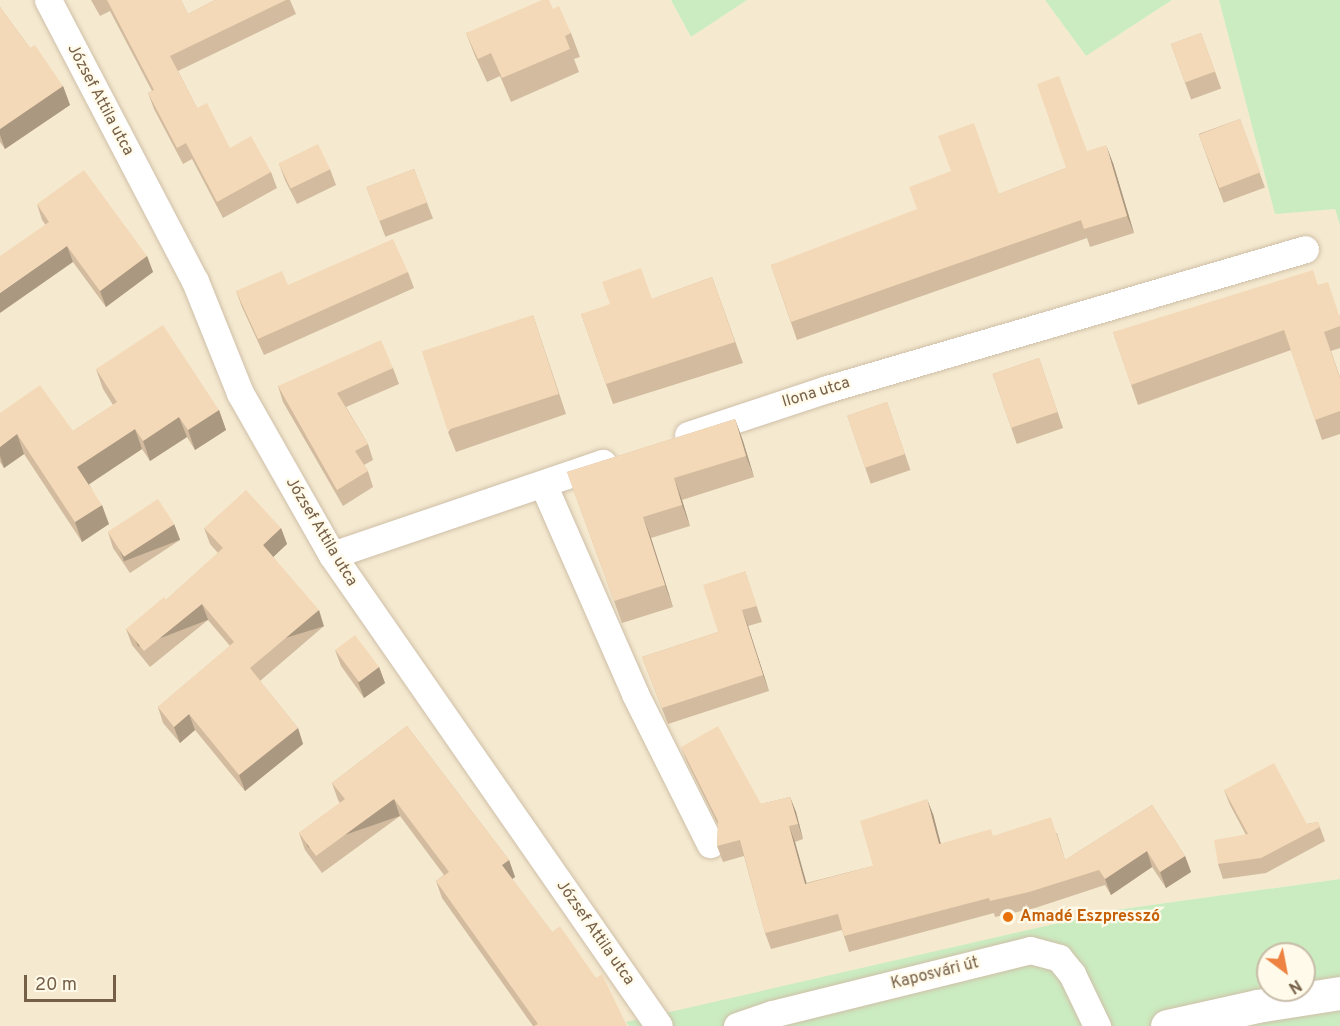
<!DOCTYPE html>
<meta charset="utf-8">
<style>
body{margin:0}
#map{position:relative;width:1340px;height:1026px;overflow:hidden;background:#fdf7e2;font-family:Overpass,sans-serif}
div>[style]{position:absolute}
.residential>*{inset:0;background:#f5ead0}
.green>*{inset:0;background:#cbebc0}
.roads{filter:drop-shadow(0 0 2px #cfbfa8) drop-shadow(0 0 2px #cfbfa8)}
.minor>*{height:27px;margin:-13.5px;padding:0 13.5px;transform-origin:13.5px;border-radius:13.5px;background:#fff}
.secondary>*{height:33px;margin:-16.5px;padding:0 16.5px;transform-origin:16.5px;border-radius:16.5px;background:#fff}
.wall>*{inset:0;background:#d2bb9e;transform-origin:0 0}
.shaded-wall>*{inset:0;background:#ab9881;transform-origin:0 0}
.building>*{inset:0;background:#f4d9b8;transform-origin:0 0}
.dots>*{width:16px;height:16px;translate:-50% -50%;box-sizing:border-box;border:3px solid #fffae9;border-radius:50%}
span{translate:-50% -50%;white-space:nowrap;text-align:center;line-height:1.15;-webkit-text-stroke:4.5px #fffae9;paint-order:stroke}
.street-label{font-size:16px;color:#765f47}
.food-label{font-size:16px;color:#c56008;font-weight:700}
.left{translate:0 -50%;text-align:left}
.north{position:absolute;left:1256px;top:942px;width:60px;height:60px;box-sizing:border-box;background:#fffae9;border:2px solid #c8bca8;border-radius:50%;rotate:148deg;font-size:16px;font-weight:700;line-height:24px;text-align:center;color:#765f47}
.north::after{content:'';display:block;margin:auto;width:21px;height:27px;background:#ed8241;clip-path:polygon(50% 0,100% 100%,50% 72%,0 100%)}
.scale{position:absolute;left:24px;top:975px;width:92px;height:27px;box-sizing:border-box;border:3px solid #765f47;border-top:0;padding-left:8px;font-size:18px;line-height:21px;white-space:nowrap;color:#765f47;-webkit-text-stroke:4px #fffae9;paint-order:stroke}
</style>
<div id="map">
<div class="residential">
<div style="clip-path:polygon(0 0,671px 0,691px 37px,747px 0,1045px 0,1086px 56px,1172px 0,1219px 0,1275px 213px,1335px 209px,1340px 226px,1340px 879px,1115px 910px,627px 1023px,629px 1026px,0 1026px)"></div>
</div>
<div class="green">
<div style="clip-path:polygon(671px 0,747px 0,691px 37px)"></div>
<div style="clip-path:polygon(1045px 0,1172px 0,1086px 56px)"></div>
<div style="clip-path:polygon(1219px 0,1340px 0,1340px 226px,1335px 209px,1275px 214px)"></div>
<div style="clip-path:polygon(evenodd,1340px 879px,1340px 1026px,629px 1026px,626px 1022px,1115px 910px,1340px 879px,1268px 954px,1304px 954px,1304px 990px,1268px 990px,1268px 954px)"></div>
</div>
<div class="roads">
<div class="minor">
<div style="left:48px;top:0;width:317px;rotate:62.4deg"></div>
<div style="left:195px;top:281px;width:121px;rotate:68.1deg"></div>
<div style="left:240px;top:393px;width:186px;rotate:60.4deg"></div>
<div style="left:332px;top:555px;width:573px;rotate:55.23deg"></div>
<div style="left:688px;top:435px;width:146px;rotate:-18.3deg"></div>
<div style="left:827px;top:389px;width:498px;rotate:-16.3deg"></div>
<div style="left:543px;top:484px;width:229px;rotate:66.3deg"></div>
<div style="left:635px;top:694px;width:168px;rotate:63.4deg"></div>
<div style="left:332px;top:555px;width:286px;rotate:-18.8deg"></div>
<div style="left:737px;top:1026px;width:37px;rotate:-19deg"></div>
<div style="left:772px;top:1014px;width:266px;rotate:-13.9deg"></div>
<div style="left:1030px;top:950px;width:30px;rotate:15deg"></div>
<div style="left:1059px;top:958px;width:21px;rotate:51deg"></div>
<div style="left:1072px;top:974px;width:58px;rotate:64.3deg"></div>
</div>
<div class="secondary">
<div style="left:1167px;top:1026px;width:92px;rotate:-12.5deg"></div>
<div style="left:1257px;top:1006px;width:84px;rotate:-8.9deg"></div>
</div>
</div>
<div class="wall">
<div style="clip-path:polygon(91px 0,181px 0,188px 14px,215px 0,290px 0,296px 14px,178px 71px,197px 108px,230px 148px,271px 172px,277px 188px,223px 218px,192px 159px,183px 164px,154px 109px,148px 93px,152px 91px,110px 11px,100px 16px)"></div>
<div style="clip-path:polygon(0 7px,30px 48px,63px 86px,70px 105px,5px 149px,0 142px)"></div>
<div style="clip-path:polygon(553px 9px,571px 33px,580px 57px,574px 59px,579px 72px,511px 102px,500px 76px,487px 82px,475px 56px,466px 33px)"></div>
<div style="left:1201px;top:33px;width:59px;height:32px;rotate:70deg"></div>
<div style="left:1240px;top:119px;width:73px;height:44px;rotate:70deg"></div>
<div style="clip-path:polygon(1087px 151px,1113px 163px,1134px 233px,1090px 247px,1087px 238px,797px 340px,771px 265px,999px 194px,1066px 168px)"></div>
<div style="clip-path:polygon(279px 164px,330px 169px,336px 185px,297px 204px,285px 180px)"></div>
<div style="left:414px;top:169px;width:53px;height:51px;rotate:69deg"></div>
<div style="clip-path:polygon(37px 204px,147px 256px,153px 272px,106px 307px,42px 220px)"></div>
<div style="clip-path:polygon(408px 272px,414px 288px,264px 355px,242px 307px,236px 291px)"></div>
<div style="clip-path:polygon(712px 277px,743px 363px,613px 404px,581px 314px,652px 299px)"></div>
<div style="clip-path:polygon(1318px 285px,1340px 317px,1340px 348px,1331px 351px,1340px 377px,1340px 434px,1322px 440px,1291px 350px,1138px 405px,1113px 332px)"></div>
<div style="clip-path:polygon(533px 315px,566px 414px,456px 452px,448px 432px)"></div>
<div style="left:1039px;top:358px;width:74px;height:49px;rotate:71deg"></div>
<div style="clip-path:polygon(393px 368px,399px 384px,346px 407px,368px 444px,373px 460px,364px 465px,368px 471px,373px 487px,343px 506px,283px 402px,278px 386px)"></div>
<div style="clip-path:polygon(96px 369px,219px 410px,226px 430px,195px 450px,187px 437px,150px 461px,142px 449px,89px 484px,109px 524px,82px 542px,24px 454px,4px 468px,0 462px,0 413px,73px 431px,113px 405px,103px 389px)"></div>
<div style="left:887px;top:402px;width:72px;height:42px;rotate:71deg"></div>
<div style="clip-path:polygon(735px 419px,743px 441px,754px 477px,682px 500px,690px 526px,651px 538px,673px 607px,622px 623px,567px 472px)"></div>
<div style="clip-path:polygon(174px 524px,180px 540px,130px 573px,113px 548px,108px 532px)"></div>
<div style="clip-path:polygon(204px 528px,281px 528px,287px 544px,273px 557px,324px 626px,260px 681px,298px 728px,303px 744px,245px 791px,195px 730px,180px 743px,163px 723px,158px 707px,230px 646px,208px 620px,150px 667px,132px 645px,126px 629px,166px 600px,218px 553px,210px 544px)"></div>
<div style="clip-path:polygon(745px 571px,762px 622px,748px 626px,769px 691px,668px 724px,642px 657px,718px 632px)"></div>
<div style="clip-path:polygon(335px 650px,379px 667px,385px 683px,364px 698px,341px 666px)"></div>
<div style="clip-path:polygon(407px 726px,509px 860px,515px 877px,512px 879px,552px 932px,627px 1026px,533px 1026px,442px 898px,436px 881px,444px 875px,400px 816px,322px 873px,305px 850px,299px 833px,340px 803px,338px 800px,332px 783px)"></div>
<div style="clip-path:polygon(681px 747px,761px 804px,790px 797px,796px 812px,803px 839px,795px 842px,806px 883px,873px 866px,933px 814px,941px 844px,993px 836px,1057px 833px,1065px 860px,1152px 805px,1185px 856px,1191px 872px,1166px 888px,1152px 867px,1111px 895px,1105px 885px,1035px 908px,995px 917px,994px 913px,849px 952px,842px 930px,771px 949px,765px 933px,744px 856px,723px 862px,717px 846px,718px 825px,687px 762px)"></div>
<div style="clip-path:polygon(1224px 790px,1307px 824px,1318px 822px,1325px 841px,1266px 873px,1223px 879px,1218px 864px,1246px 835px,1230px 805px)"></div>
</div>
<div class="shaded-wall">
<div style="clip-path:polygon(63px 86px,70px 105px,5px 149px,0 135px,0 129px)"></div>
<div style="clip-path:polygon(1106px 145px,1113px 163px,1134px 233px,1127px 216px)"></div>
<div style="clip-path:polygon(67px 246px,73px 262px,0 313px,0 293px)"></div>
<div style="clip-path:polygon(147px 256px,153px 272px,106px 307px,100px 291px)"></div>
<div style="clip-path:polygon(219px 410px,226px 430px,195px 450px,188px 430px)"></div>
<div style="clip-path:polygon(179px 417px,187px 437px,150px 461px,143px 441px)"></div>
<div style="clip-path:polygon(735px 419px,743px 441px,754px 477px,746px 456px)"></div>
<div style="clip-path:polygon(135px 429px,142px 449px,85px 487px,77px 467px)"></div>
<div style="clip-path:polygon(17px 434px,24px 454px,4px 468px,0 456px,0 447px)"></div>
<div style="clip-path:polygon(674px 478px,682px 500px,690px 526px,682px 505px)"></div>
<div style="clip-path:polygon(102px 505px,109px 524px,82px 542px,75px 522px)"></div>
<div style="clip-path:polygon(643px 517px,651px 538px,673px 607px,665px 585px)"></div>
<div style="left:174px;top:524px;width:17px;height:60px;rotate:69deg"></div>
<div style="clip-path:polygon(281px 528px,287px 544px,269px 561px,263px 545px)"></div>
<div style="left:202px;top:604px;width:17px;height:75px;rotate:69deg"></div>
<div style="left:319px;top:610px;width:17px;height:90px;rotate:73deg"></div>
<div style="clip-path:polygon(742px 610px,748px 626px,769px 691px,763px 675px)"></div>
<div style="clip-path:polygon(379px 667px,385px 683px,364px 698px,358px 682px)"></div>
<div style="clip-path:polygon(189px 714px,195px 730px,180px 743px,174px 727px)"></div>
<div style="clip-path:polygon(298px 728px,303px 744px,245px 791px,239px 775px)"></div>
<div style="clip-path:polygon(790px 797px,796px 812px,803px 839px,798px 824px)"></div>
<div style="left:394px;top:799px;width:18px;height:97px;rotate:71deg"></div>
<div style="clip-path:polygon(927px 799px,933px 814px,945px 860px,939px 844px)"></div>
<div style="clip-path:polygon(789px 826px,795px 842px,811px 899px,805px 884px)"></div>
<div style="clip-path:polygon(1147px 851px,1152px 867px,1111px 895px,1105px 879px)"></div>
<div style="clip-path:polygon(1185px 856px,1191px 872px,1166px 888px,1160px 872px)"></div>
<div style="clip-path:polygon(509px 860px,515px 877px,508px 882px,502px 865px)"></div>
</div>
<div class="building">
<div style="clip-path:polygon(107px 0,181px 0,188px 14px,215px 0,286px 0,170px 56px,197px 108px,207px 103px,230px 148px,251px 136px,271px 172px,217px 202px,186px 143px,177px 148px,148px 93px,154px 90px)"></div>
<div style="clip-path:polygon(542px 0,549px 0,553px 9px,559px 6px,571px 33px,565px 36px,570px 49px,502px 78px,491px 53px,478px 59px,466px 33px)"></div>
<div style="clip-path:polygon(0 7px,30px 48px,35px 45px,63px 86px,0 129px)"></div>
<div style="left:1201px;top:33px;width:41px;height:32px;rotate:70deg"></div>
<div style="clip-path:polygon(1059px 76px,1087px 151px,1106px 145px,1127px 216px,1084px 229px,1081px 220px,791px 322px,771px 265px,917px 209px,909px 187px,951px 171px,938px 136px,974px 123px,999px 194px,1066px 168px,1037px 84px)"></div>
<div style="left:1240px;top:119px;width:57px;height:44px;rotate:69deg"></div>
<div style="left:318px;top:144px;width:28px;height:44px;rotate:64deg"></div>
<div style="left:414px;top:169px;width:36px;height:51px;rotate:69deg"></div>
<div style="clip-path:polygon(84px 170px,147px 256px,100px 291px,67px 246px,0 293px,0 256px,49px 222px,37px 204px)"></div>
<div style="clip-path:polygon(393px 239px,408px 272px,258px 339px,236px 291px,282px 271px,288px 285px)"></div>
<div style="clip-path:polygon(641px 268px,652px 299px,712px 277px,735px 342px,606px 384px,581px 314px,610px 304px,602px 282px)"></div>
<div style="clip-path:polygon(1313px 270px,1318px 285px,1328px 282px,1340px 318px,1340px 326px,1324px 332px,1340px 378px,1340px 411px,1315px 420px,1284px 330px,1131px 385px,1113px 332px)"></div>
<div style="left:533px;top:315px;width:83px;height:117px;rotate:72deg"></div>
<div style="clip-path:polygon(163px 325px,219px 410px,188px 430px,179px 417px,143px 441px,135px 429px,77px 467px,102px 505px,75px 522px,17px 434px,0 447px,0 413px,40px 385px,73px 431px,117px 402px,96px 369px)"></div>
<div style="clip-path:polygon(381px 340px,393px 368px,337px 393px,368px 444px,355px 451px,368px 471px,337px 490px,278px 386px)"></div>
<div style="left:1039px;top:358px;width:57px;height:49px;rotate:71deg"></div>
<div style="left:887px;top:402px;width:55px;height:42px;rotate:71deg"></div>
<div style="clip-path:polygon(735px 419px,746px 456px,674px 478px,682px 505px,643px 517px,665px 585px,614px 601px,567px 472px)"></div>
<div style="clip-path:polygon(246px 490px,281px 528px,263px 545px,319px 610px,250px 668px,298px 728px,239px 775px,189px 714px,174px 727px,158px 707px,234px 642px,202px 604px,144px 651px,126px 629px,164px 597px,166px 600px,223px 548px,204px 528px)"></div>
<div style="left:158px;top:499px;width:30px;height:60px;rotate:57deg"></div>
<div style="clip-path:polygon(745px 571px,757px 606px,742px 610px,763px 675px,662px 708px,642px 657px,718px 632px,703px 585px)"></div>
<div style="left:355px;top:635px;width:40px;height:25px;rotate:53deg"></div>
<div style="clip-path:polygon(407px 726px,509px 860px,502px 865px,552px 932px,560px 926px,596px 978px,602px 974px,627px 1026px,534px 1026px,538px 1024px,436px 881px,449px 872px,394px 799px,316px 856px,299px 833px,345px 799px,332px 783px)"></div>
<div style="clip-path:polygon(718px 726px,761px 804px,790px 797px,798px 824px,789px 826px,805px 884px,873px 866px,860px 821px,927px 799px,939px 844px,991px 829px,993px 836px,1051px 817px,1065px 860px,1152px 805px,1185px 856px,1160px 872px,1147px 851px,1105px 879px,1099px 870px,1029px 892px,990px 901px,989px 898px,844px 936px,838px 914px,765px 933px,740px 840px,717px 846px,718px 821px,681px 747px)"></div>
<div style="clip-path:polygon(1274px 763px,1307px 824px,1318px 822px,1320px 827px,1261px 858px,1218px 864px,1214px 840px,1248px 834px,1224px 790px)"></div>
</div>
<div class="dots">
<div style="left:1008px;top:917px;background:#e8710a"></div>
</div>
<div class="street-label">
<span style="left:100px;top:100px;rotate:62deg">József Attila utca</span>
<span style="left:816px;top:393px;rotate:-17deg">Ilona utca</span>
<span style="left:321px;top:532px;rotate:59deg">József Attila utca</span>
<span style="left:595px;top:933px;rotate:55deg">József Attila utca</span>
<span style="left:935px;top:974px;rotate:-14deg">Kaposvári út</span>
</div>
<div class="food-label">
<span class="left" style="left:1020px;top:917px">Amadé Eszpresszó</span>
</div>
<div class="north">N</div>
<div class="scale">20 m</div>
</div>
